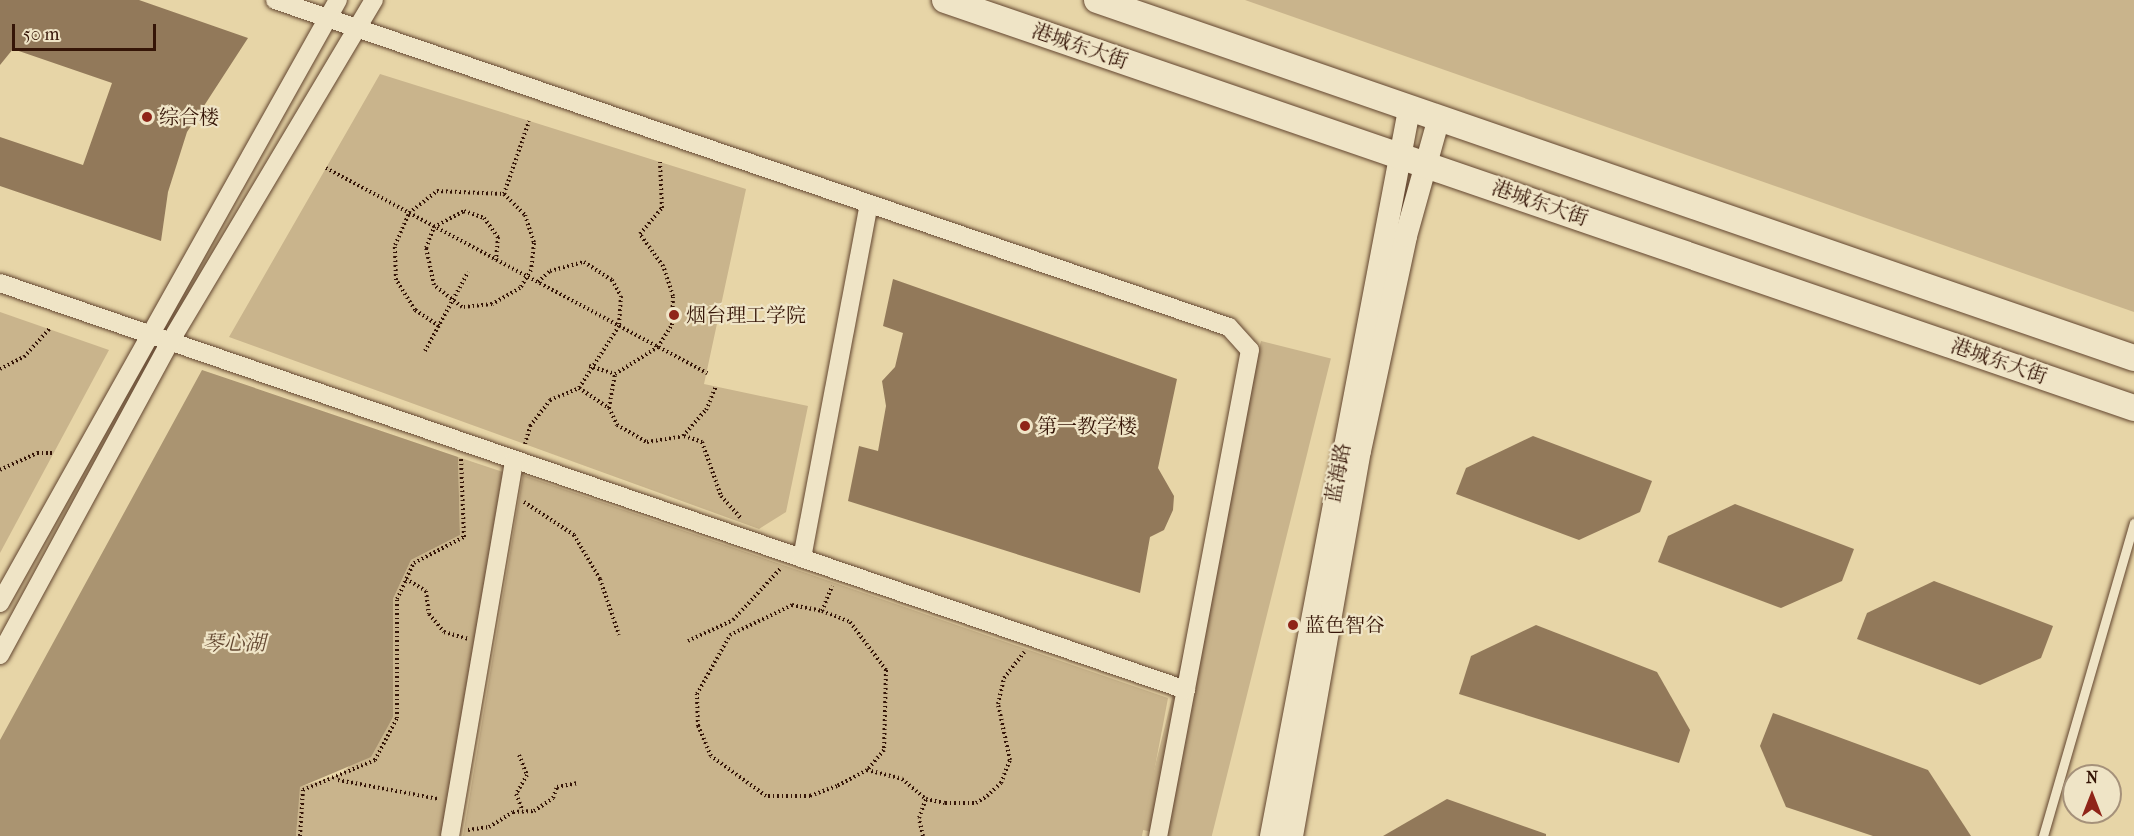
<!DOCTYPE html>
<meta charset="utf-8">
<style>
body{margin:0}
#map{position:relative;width:2134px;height:836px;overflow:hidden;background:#e7d5a7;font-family:"IM FELL French Canon","Noto Serif SC",serif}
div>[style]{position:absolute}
.green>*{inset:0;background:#c9b48c;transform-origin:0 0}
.water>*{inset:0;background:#aa9471}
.building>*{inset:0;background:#92795a}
.path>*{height:4px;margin-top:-2px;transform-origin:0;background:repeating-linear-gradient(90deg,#351507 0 1.5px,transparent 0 4.5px)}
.roads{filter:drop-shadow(0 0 2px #62452f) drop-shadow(0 0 2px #62452f)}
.service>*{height:9px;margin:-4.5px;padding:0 4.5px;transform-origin:4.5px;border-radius:4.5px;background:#efe4c6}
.minor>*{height:18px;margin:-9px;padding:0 9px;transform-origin:9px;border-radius:9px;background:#efe4c6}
.tertiary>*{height:22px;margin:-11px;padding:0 11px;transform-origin:11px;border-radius:11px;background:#efe4c6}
.secondary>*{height:26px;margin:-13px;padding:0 13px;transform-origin:13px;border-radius:13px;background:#efe4c6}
.dots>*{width:16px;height:16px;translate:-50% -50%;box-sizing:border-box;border:3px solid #efe4c6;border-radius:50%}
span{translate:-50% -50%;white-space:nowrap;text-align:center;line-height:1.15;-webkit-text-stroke:4.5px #efe4c6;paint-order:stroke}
.street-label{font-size:20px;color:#351507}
.poi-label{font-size:20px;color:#351507}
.left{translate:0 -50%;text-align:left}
.water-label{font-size:21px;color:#644831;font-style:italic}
.north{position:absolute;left:2062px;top:764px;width:60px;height:60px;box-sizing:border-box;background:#efe4c6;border:2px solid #a5917a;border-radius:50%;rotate:0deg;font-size:16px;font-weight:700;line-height:24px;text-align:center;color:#351507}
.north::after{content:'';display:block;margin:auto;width:21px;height:27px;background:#8f2418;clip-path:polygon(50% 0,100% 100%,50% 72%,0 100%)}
.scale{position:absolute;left:12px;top:24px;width:144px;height:27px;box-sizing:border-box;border:3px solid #351507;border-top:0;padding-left:8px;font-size:18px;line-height:21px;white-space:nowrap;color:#351507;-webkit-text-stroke:4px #efe4c6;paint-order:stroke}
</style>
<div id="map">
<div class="green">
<div style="clip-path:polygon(1245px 0,2134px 0,2134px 312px)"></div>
<div style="clip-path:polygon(380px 74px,746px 189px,704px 384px,808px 406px,786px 512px,759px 529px,229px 337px)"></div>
<div style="clip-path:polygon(0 312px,109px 350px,0 553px)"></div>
<div style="left:1261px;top:341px;width:72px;height:503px;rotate:14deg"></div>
<div style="clip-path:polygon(458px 457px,503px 472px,441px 836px,296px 836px,299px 787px,342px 774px,393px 717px,393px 599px,411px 560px,460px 535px)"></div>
<div style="clip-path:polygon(523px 475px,1168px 698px,1142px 836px,463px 836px)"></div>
</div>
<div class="water">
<div style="clip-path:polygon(202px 370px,458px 457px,460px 535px,411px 560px,393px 599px,393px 717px,371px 757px,300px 787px,296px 836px,0 836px,0 740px)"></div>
</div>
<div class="building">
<div style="clip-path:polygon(0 0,139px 0,248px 38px,187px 132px,168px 192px,161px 241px,0 186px,0 137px,83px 165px,112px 83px,13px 49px,0 65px)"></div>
<div style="clip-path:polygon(893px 279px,1177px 379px,1158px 468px,1174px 496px,1173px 510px,1164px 530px,1150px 537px,1140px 593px,848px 501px,859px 446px,878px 451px,886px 406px,882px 381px,895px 367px,903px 333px,883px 326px)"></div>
<div style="clip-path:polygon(1533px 436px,1652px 481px,1640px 512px,1579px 540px,1456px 494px,1466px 468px)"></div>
<div style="clip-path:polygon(1735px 504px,1854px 549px,1842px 581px,1781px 608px,1658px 562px,1668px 536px)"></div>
<div style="clip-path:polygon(1934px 581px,2053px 626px,2041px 658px,1980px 685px,1857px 639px,1867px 613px)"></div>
<div style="clip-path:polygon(1536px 625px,1657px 672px,1690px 730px,1679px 763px,1459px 694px,1471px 656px)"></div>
<div style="clip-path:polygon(1773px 713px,1928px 770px,1971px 836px,1873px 836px,1786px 807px,1760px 746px)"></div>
<div style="clip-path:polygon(1447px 799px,1546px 834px,1546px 836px,1383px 836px)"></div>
</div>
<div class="path">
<div style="left:326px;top:168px;width:433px;rotate:28.3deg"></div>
<div style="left:504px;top:194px;width:77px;rotate:-71.1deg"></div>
<div style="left:538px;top:282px;width:16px;rotate:-43deg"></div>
<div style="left:550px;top:271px;width:35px;rotate:-15deg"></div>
<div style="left:584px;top:262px;width:33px;rotate:33deg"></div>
<div style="left:612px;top:280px;width:18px;rotate:61deg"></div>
<div style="left:621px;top:296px;width:30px;rotate:94deg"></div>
<div style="left:619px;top:326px;width:74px;rotate:122.8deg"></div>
<div style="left:579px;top:388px;width:36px;rotate:34deg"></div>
<div style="left:609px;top:408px;width:19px;rotate:65deg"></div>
<div style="left:617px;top:425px;width:34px;rotate:30deg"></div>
<div style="left:647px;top:442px;width:36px;rotate:-9deg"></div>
<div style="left:683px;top:436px;width:35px;rotate:-49deg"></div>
<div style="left:706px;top:410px;width:25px;rotate:-67deg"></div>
<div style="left:439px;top:326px;width:29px;rotate:-146deg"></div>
<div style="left:415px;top:310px;width:36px;rotate:-122deg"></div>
<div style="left:396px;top:280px;width:35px;rotate:-92deg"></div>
<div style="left:395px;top:245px;width:35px;rotate:-66deg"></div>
<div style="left:409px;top:213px;width:36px;rotate:-38deg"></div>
<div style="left:437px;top:191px;width:67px;rotate:2.6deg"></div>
<div style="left:504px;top:194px;width:30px;rotate:45deg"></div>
<div style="left:525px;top:215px;width:29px;rotate:72deg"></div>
<div style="left:534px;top:243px;width:27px;rotate:96deg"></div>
<div style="left:531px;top:270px;width:21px;rotate:121deg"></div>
<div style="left:520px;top:288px;width:32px;rotate:150deg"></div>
<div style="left:492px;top:304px;width:30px;rotate:174deg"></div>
<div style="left:462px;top:307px;width:36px;rotate:-142deg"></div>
<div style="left:434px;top:285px;width:38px;rotate:-102deg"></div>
<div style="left:426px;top:248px;width:22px;rotate:-69deg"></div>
<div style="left:434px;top:227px;width:34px;rotate:-28deg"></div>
<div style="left:464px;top:211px;width:21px;rotate:19deg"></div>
<div style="left:484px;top:218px;width:24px;rotate:54deg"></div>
<div style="left:498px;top:237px;width:23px;rotate:95deg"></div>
<div style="left:425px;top:351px;width:90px;rotate:-61.4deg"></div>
<div style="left:589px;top:366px;width:27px;rotate:17deg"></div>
<div style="left:0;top:369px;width:27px;rotate:-27deg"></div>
<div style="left:24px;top:357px;width:38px;rotate:-48deg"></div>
<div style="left:609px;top:408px;width:35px;rotate:-80deg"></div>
<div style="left:615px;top:374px;width:51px;rotate:-32.1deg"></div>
<div style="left:658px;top:347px;width:26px;rotate:-58deg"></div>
<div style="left:672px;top:325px;width:29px;rotate:-88deg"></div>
<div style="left:673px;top:296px;width:32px;rotate:-108deg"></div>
<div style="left:663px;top:266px;width:39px;rotate:-126deg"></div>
<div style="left:640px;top:234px;width:34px;rotate:-50deg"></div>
<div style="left:662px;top:208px;width:46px;rotate:-92.5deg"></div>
<div style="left:684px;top:436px;width:19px;rotate:18deg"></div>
<div style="left:702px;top:442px;width:57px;rotate:70.6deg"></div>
<div style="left:721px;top:496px;width:30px;rotate:48deg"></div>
<div style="left:525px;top:444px;width:19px;rotate:-74deg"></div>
<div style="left:530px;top:426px;width:33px;rotate:-52deg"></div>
<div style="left:550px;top:400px;width:31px;rotate:-22deg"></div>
<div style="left:0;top:470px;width:41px;rotate:-24.7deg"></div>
<div style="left:37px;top:453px;width:16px"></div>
<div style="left:524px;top:502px;width:60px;rotate:33.4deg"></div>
<div style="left:574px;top:535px;width:51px;rotate:59.4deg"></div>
<div style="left:600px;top:579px;width:59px;rotate:71.3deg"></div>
<div style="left:406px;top:579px;width:23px;rotate:31deg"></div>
<div style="left:426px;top:591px;width:23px;rotate:83deg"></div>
<div style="left:429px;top:614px;width:23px;rotate:50deg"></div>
<div style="left:444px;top:632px;width:25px;rotate:16deg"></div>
<div style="left:822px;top:611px;width:30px;rotate:21deg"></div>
<div style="left:850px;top:622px;width:60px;rotate:53.1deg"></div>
<div style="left:886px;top:670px;width:80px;rotate:91.4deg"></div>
<div style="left:884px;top:750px;width:26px;rotate:130deg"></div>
<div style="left:867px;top:770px;width:34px;rotate:152deg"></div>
<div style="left:837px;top:786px;width:29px;rotate:160deg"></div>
<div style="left:810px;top:796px;width:44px;rotate:180deg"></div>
<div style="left:766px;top:796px;width:68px;rotate:-144deg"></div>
<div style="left:711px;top:756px;width:33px;rotate:-113deg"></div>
<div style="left:698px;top:726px;width:32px;rotate:-92deg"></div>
<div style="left:697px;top:694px;width:68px;rotate:-60.8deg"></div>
<div style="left:730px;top:635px;width:69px;rotate:-25.8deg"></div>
<div style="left:792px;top:605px;width:31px;rotate:11deg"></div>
<div style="left:822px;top:611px;width:27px;rotate:-68deg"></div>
<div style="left:688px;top:641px;width:50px;rotate:-25deg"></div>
<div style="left:733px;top:620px;width:71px;rotate:-47.3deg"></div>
<div style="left:519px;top:755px;width:22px;rotate:68deg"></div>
<div style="left:527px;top:775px;width:22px;rotate:120deg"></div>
<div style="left:516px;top:794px;width:18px;rotate:68deg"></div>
<div style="left:867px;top:770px;width:36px;rotate:14deg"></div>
<div style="left:902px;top:779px;width:31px;rotate:40deg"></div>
<div style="left:926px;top:799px;width:19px;rotate:12deg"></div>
<div style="left:945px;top:803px;width:31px"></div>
<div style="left:976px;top:803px;width:13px;rotate:-32deg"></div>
<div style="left:987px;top:796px;width:19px;rotate:-43deg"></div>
<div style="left:1001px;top:783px;width:25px;rotate:-69deg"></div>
<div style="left:1010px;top:760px;width:57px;rotate:-102.1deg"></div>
<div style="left:998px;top:704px;width:27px;rotate:-77deg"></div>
<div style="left:1004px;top:678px;width:33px;rotate:-52deg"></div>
<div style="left:338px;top:780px;width:103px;rotate:10.7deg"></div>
<div style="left:468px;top:830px;width:21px;rotate:-8deg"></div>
<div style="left:489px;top:827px;width:28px;rotate:-32deg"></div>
<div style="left:513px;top:812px;width:21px;rotate:-3deg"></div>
<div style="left:534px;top:811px;width:23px;rotate:-34deg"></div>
<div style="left:553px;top:798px;width:12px;rotate:-70deg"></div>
<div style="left:557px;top:787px;width:21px;rotate:-11deg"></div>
<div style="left:300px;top:836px;width:46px;rotate:-86.3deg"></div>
<div style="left:303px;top:790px;width:78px;rotate:-22.6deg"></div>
<div style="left:375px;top:760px;width:47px;rotate:-62.4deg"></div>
<div style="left:397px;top:718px;width:119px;rotate:-90deg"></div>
<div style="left:397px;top:599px;width:40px;rotate:-65deg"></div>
<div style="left:414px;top:563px;width:56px;rotate:-27.5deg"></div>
<div style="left:464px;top:537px;width:78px;rotate:-92.2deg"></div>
<div style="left:923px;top:836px;width:18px;rotate:-103deg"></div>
<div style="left:919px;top:818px;width:20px;rotate:-70deg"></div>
</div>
<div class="roads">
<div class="service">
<div style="left:2043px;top:836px;width:326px;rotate:-73.8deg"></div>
</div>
<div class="minor">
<div style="left:275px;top:0;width:1008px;rotate:18.92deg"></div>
<div style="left:1229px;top:327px;width:31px;rotate:48deg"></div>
<div style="left:1250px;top:350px;width:495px;rotate:100.7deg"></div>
<div style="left:0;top:283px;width:1254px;rotate:18.94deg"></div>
<div style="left:802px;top:558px;width:360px;rotate:-79.3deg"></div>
<div style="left:0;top:603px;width:691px;rotate:-60.73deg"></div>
<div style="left:0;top:655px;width:356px;rotate:-61.5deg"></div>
<div style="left:170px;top:342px;width:398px;rotate:-59.2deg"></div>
<div style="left:450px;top:836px;width:381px;rotate:-80.3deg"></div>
</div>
<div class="tertiary">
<div style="left:1271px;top:836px;width:739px;rotate:-79.24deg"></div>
<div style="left:1292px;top:836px;width:391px;rotate:-80deg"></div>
<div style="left:1360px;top:451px;width:220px;rotate:-77.9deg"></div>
<div style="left:1406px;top:236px;width:123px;rotate:-74.4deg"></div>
</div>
<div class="secondary">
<div style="left:945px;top:0;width:1257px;rotate:18.94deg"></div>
<div style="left:1097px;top:0;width:1097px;rotate:19.05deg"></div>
</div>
</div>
<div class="dots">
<div style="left:147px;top:117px;background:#8f2418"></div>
<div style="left:674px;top:315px;background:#8f2418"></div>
<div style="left:1025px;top:426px;background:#8f2418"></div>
<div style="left:1293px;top:625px;background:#8f2418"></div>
</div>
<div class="street-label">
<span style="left:1080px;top:46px;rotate:19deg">港城东大街</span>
<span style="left:1540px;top:203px;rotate:19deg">港城东大街</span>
<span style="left:1999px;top:361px;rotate:19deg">港城东大街</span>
<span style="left:1338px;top:473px;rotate:-80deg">蓝海路</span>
</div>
<div class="poi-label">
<span class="left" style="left:159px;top:117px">综合楼</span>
<span class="left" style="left:686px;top:315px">烟台理工学院</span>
<span class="left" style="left:1037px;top:426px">第一教学楼</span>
<span class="left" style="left:1305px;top:625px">蓝色智谷</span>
</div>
<div class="water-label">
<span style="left:234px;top:643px">琴心湖</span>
</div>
<div class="north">N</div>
<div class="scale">50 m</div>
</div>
